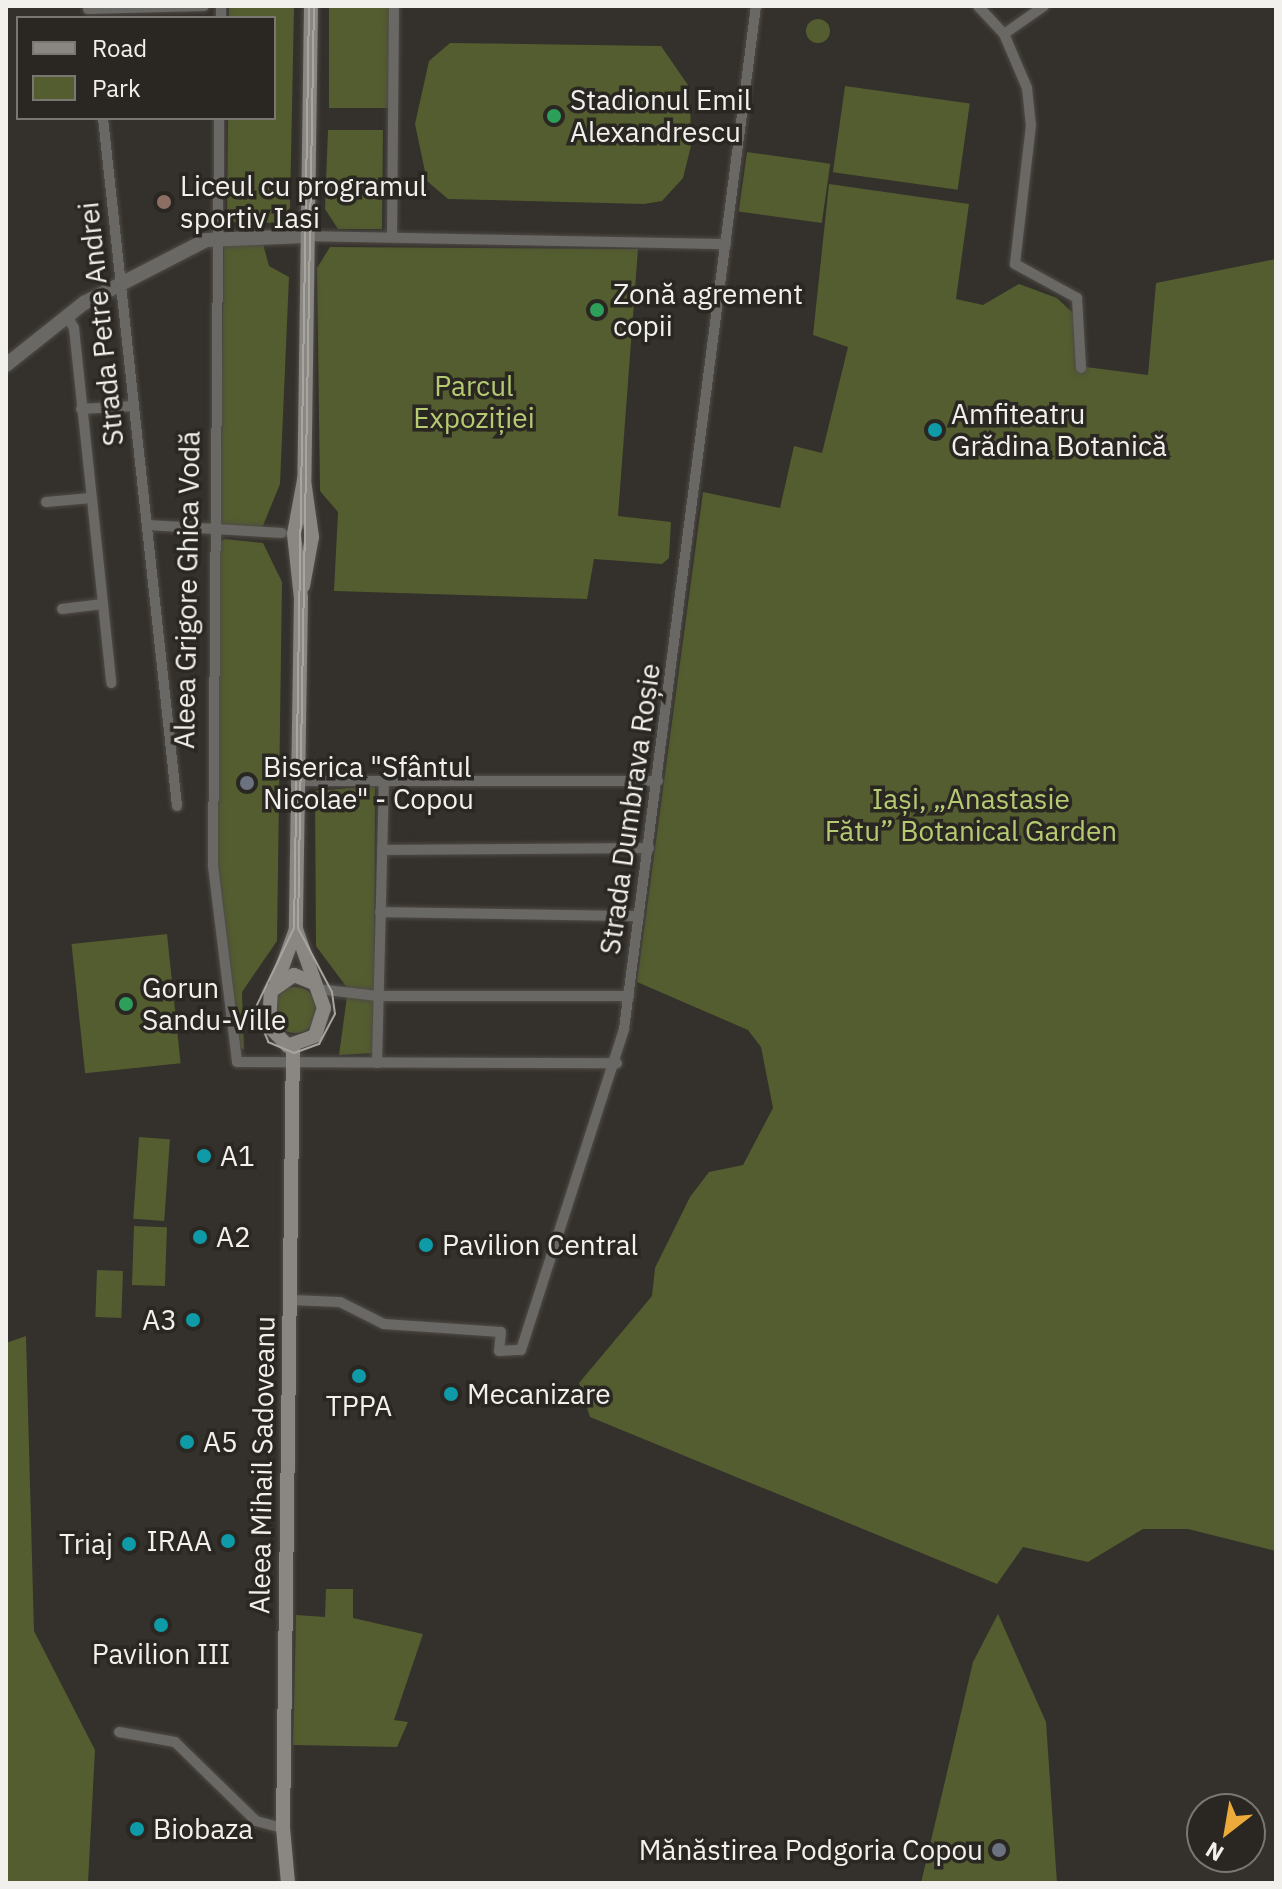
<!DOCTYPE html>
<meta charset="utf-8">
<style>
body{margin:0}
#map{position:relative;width:1282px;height:1889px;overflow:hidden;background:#34302b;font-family:"IBM Plex Sans",sans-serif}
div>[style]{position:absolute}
.green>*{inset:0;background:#535d2f;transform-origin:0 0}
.round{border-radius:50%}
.roads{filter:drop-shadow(0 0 2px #4f4b46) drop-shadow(0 0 2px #4f4b46)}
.minor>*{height:10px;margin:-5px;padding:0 5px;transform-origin:5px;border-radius:5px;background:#6a6865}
.tertiary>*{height:14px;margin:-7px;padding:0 7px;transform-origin:7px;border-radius:7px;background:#6a6865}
.secondary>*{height:14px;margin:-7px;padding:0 7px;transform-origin:7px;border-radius:7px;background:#8a8682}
.tram>*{height:2px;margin:-1px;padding:0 1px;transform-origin:1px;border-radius:1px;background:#a7a5a0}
.dots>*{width:22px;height:22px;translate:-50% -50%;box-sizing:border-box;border:4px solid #2a2722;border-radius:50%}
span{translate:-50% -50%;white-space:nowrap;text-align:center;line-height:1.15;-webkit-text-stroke:7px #2a2722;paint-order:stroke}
.poi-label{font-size:28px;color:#f2f0ec}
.left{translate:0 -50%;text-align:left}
.right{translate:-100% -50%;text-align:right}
.street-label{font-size:28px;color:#f2f0ec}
.park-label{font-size:28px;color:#b6ca72}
.frame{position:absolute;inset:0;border:8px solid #f2f0ec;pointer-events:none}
.legend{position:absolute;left:16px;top:16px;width:260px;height:104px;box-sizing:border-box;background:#2a2722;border:2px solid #7a7773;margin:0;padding:10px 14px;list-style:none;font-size:24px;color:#f2f0ec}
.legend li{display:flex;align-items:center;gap:16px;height:40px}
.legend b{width:40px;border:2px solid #7a7773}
.north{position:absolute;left:1186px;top:1793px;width:80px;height:80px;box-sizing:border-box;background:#2a2722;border:2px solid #7a7773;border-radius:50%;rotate:211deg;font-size:22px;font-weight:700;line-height:32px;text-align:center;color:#f2f0ec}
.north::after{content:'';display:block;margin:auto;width:28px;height:36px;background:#ebaa39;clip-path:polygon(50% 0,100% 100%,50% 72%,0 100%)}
</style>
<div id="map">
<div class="green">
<div style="clip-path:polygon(229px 6px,294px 6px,290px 208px,275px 223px,227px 222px,228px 118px,274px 118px,274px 18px,229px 18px)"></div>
<div style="left:329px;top:6px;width:60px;height:102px"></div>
<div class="round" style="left:806px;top:19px;width:24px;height:24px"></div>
<div style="clip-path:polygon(450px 43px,661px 46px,690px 88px,691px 146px,683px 178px,662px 201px,644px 204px,448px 199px,427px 181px,415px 124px,429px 61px)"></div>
<div style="left:845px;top:86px;width:126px;height:87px;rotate:8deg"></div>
<div style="clip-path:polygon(328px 130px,383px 130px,382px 229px,338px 229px,325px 209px)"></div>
<div style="left:747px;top:152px;width:84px;height:60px;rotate:8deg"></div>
<div style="clip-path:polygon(829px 184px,969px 204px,956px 299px,983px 305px,1019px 284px,1057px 298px,1075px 315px,1078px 366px,1148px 375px,1156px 283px,1276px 259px,1276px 1551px,1188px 1529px,1143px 1529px,1088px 1562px,1023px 1547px,997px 1584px,590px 1417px,579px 1383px,652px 1296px,655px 1268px,690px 1197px,709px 1172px,743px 1165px,773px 1108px,761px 1047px,748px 1030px,637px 982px,703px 492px,780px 508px,794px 446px,822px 453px,848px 347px,813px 335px)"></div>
<div style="clip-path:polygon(263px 244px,269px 266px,289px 277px,280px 484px,262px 528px,220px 525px,224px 245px)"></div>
<div style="clip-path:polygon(330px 247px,638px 249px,618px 516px,671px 522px,669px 558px,662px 564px,594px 559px,587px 599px,334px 591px,338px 512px,320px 491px,317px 268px)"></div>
<div style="clip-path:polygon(225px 539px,263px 543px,282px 582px,277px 941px,242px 992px,244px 1050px,238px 1045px,216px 861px,219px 543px)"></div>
<div style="clip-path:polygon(375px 786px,374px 1053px,339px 1055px,348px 989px,316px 946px,315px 791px)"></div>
<div style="left:167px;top:934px;width:130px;height:96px;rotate:84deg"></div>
<div class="round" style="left:272px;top:987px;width:46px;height:46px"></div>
<div style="left:139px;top:1137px;width:31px;height:82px;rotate:4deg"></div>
<div style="left:134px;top:1226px;width:33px;height:59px;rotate:2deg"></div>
<div style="left:97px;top:1270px;width:26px;height:47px;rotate:2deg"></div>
<div style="clip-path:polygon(26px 1336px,34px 1631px,95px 1750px,88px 1883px,6px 1883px,6px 1343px)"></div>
<div style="clip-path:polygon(326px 1589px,353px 1589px,353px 1618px,423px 1634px,394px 1720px,408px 1722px,397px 1747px,293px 1745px,296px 1615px,325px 1617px)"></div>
<div style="clip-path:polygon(998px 1614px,1046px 1722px,1057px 1883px,921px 1883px,973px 1662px)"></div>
</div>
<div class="roads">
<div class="minor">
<div style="left:978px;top:6px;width:38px;rotate:47deg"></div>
<div style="left:1004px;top:34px;width:59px;rotate:66.9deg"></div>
<div style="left:1027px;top:88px;width:37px;rotate:84deg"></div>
<div style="left:1031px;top:125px;width:140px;rotate:96.6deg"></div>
<div style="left:1015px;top:264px;width:71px;rotate:28.7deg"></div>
<div style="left:1077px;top:298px;width:70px;rotate:86.7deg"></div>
<div style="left:88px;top:9px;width:116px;rotate:-1.5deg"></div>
<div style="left:221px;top:18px;width:12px;rotate:-90deg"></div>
<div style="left:1004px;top:34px;width:49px;rotate:-35deg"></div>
<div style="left:103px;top:118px;width:692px;rotate:83.86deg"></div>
<div style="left:219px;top:118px;width:748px;rotate:90.46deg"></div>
<div style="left:213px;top:866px;width:197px;rotate:83deg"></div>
<div style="left:237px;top:1062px;width:380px;rotate:0.2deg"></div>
<div style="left:307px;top:236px;width:419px;rotate:1.1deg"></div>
<div style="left:392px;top:237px;width:231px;rotate:-89.5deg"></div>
<div style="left:67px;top:316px;width:14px;rotate:60deg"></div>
<div style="left:74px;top:328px;width:357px;rotate:84deg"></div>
<div style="left:81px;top:409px;width:53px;rotate:-3.2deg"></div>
<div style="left:46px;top:502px;width:45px;rotate:-5.1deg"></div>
<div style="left:148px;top:525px;width:134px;rotate:3.4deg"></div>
<div style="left:62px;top:609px;width:41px;rotate:-7deg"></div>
<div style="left:299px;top:781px;width:359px"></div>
<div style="left:382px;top:850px;width:267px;rotate:-0.4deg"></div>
<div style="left:380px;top:912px;width:259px;rotate:0.9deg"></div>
<div style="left:318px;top:989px;width:60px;rotate:6.7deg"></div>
<div style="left:378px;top:996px;width:251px"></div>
<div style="left:377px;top:1063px;width:281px;rotate:-88.6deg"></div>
<div style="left:291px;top:1300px;width:49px;rotate:2.3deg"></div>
<div style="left:340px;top:1302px;width:49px;rotate:26.6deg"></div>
<div style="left:384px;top:1324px;width:117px;rotate:3.9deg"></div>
<div style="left:501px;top:1332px;width:19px;rotate:96deg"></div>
<div style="left:499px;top:1351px;width:22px;rotate:-3deg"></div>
<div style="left:521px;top:1350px;width:337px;rotate:-72.2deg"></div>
<div style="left:624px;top:1029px;width:1031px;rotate:-82.65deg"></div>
<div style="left:119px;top:1732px;width:57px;rotate:10.1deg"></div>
<div style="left:175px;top:1742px;width:113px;rotate:44.3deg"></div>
<div style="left:256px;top:1821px;width:28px;rotate:15deg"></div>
</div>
<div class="tertiary">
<div style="left:6px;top:365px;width:100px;rotate:-38.5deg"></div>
<div style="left:84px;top:303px;width:137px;rotate:-27.3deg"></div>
<div style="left:206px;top:240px;width:101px;rotate:-2.3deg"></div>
</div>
<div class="secondary">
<div style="left:311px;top:6px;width:474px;rotate:90.8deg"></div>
<div style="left:304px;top:480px;width:55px;rotate:100.5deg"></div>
<div style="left:294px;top:534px;width:64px;rotate:83.8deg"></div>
<div style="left:301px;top:598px;width:331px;rotate:90.9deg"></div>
<div style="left:296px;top:929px;width:84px;rotate:70.5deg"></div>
<div style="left:324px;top:1008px;width:29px;rotate:108deg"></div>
<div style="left:315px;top:1036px;width:29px;rotate:160deg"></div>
<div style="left:288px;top:1046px;width:28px;rotate:-134deg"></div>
<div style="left:269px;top:1026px;width:35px;rotate:-87deg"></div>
<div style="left:271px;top:991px;width:28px;rotate:-35deg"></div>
<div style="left:294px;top:975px;width:22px;rotate:22deg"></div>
<div style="left:303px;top:586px;width:50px;rotate:-79.6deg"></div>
<div style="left:312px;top:537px;width:58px;rotate:-98deg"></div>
<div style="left:276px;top:984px;width:59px;rotate:-70deg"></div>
<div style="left:288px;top:1883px;width:55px;rotate:-95.2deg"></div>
<div style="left:283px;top:1828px;width:781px;rotate:-89.27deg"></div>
</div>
</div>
<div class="tram">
<div style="left:309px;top:6px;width:922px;rotate:90.93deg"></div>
<div style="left:294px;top:928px;width:90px;rotate:115.7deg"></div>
<div style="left:255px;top:1009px;width:35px;rotate:68deg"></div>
<div style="left:268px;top:1042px;width:28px;rotate:23deg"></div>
<div style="left:294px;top:1053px;width:27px;rotate:-20deg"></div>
<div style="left:319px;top:1044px;width:34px;rotate:-62deg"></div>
<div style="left:335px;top:1014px;width:22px;rotate:-98deg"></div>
<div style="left:332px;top:992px;width:72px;rotate:-118deg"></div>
<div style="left:298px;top:928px;width:922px;rotate:-89.01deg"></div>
</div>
<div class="dots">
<div style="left:554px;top:116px;background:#2e9e5b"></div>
<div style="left:164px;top:202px;background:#8d6e63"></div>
<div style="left:597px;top:310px;background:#2e9e5b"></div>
<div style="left:935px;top:430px;background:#0f9aa8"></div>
<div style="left:247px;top:783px;background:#6b7280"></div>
<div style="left:126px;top:1004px;background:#2e9e5b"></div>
<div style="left:204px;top:1156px;background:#0f9aa8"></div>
<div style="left:200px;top:1237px;background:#0f9aa8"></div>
<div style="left:426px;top:1245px;background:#0f9aa8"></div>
<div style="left:193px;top:1320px;background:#0f9aa8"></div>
<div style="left:359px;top:1376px;background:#0f9aa8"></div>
<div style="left:451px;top:1394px;background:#0f9aa8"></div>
<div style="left:187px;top:1442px;background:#0f9aa8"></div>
<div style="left:228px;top:1541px;background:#0f9aa8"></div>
<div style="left:129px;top:1544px;background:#0f9aa8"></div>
<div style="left:161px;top:1625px;background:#0f9aa8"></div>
<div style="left:137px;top:1829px;background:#0f9aa8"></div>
<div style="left:999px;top:1850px;background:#6b7280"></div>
</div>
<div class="poi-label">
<span class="left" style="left:570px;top:116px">Stadionul Emil<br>Alexandrescu</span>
<span class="left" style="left:180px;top:202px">Liceul cu programul<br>sportiv Iasi</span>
<span class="left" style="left:613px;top:310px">Zonă agrement<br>copii</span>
<span class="left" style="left:951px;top:430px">Amfiteatru<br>Grădina Botanică</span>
<span class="left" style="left:263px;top:783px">Biserica "Sfântul<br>Nicolae" - Copou</span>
<span class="left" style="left:142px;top:1004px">Gorun<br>Sandu-Ville</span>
<span class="left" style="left:220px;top:1156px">A1</span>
<span class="left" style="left:216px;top:1237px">A2</span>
<span class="left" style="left:442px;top:1245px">Pavilion Central</span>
<span class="right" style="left:177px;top:1320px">A3</span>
<span class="left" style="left:467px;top:1394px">Mecanizare</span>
<span style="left:359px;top:1406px">TPPA</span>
<span class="left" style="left:203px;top:1442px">A5</span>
<span class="right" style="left:212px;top:1541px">IRAA</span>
<span class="right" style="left:113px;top:1544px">Triaj</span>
<span style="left:161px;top:1654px">Pavilion III</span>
<span class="left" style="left:153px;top:1829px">Biobaza</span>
<span class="right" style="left:983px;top:1850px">Mănăstirea Podgoria Copou</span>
</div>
<div class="street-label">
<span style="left:101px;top:324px;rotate:-96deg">Strada Petre Andrei</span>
<span style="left:187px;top:590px;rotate:-89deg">Aleea Grigore Ghica Vodă</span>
<span style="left:630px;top:809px;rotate:-82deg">Strada Dumbrava Roșie</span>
<span style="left:262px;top:1465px;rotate:-89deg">Aleea Mihail Sadoveanu</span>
</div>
<div class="park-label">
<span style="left:474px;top:402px">Parcul<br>Expoziției</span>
<span style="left:971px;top:815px">Iași, „Anastasie<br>Fătu” Botanical Garden</span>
</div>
<div class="frame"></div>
<ul class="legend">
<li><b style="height:10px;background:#8a8682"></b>Road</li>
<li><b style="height:22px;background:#535d2f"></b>Park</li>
</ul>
<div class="north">N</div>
</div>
